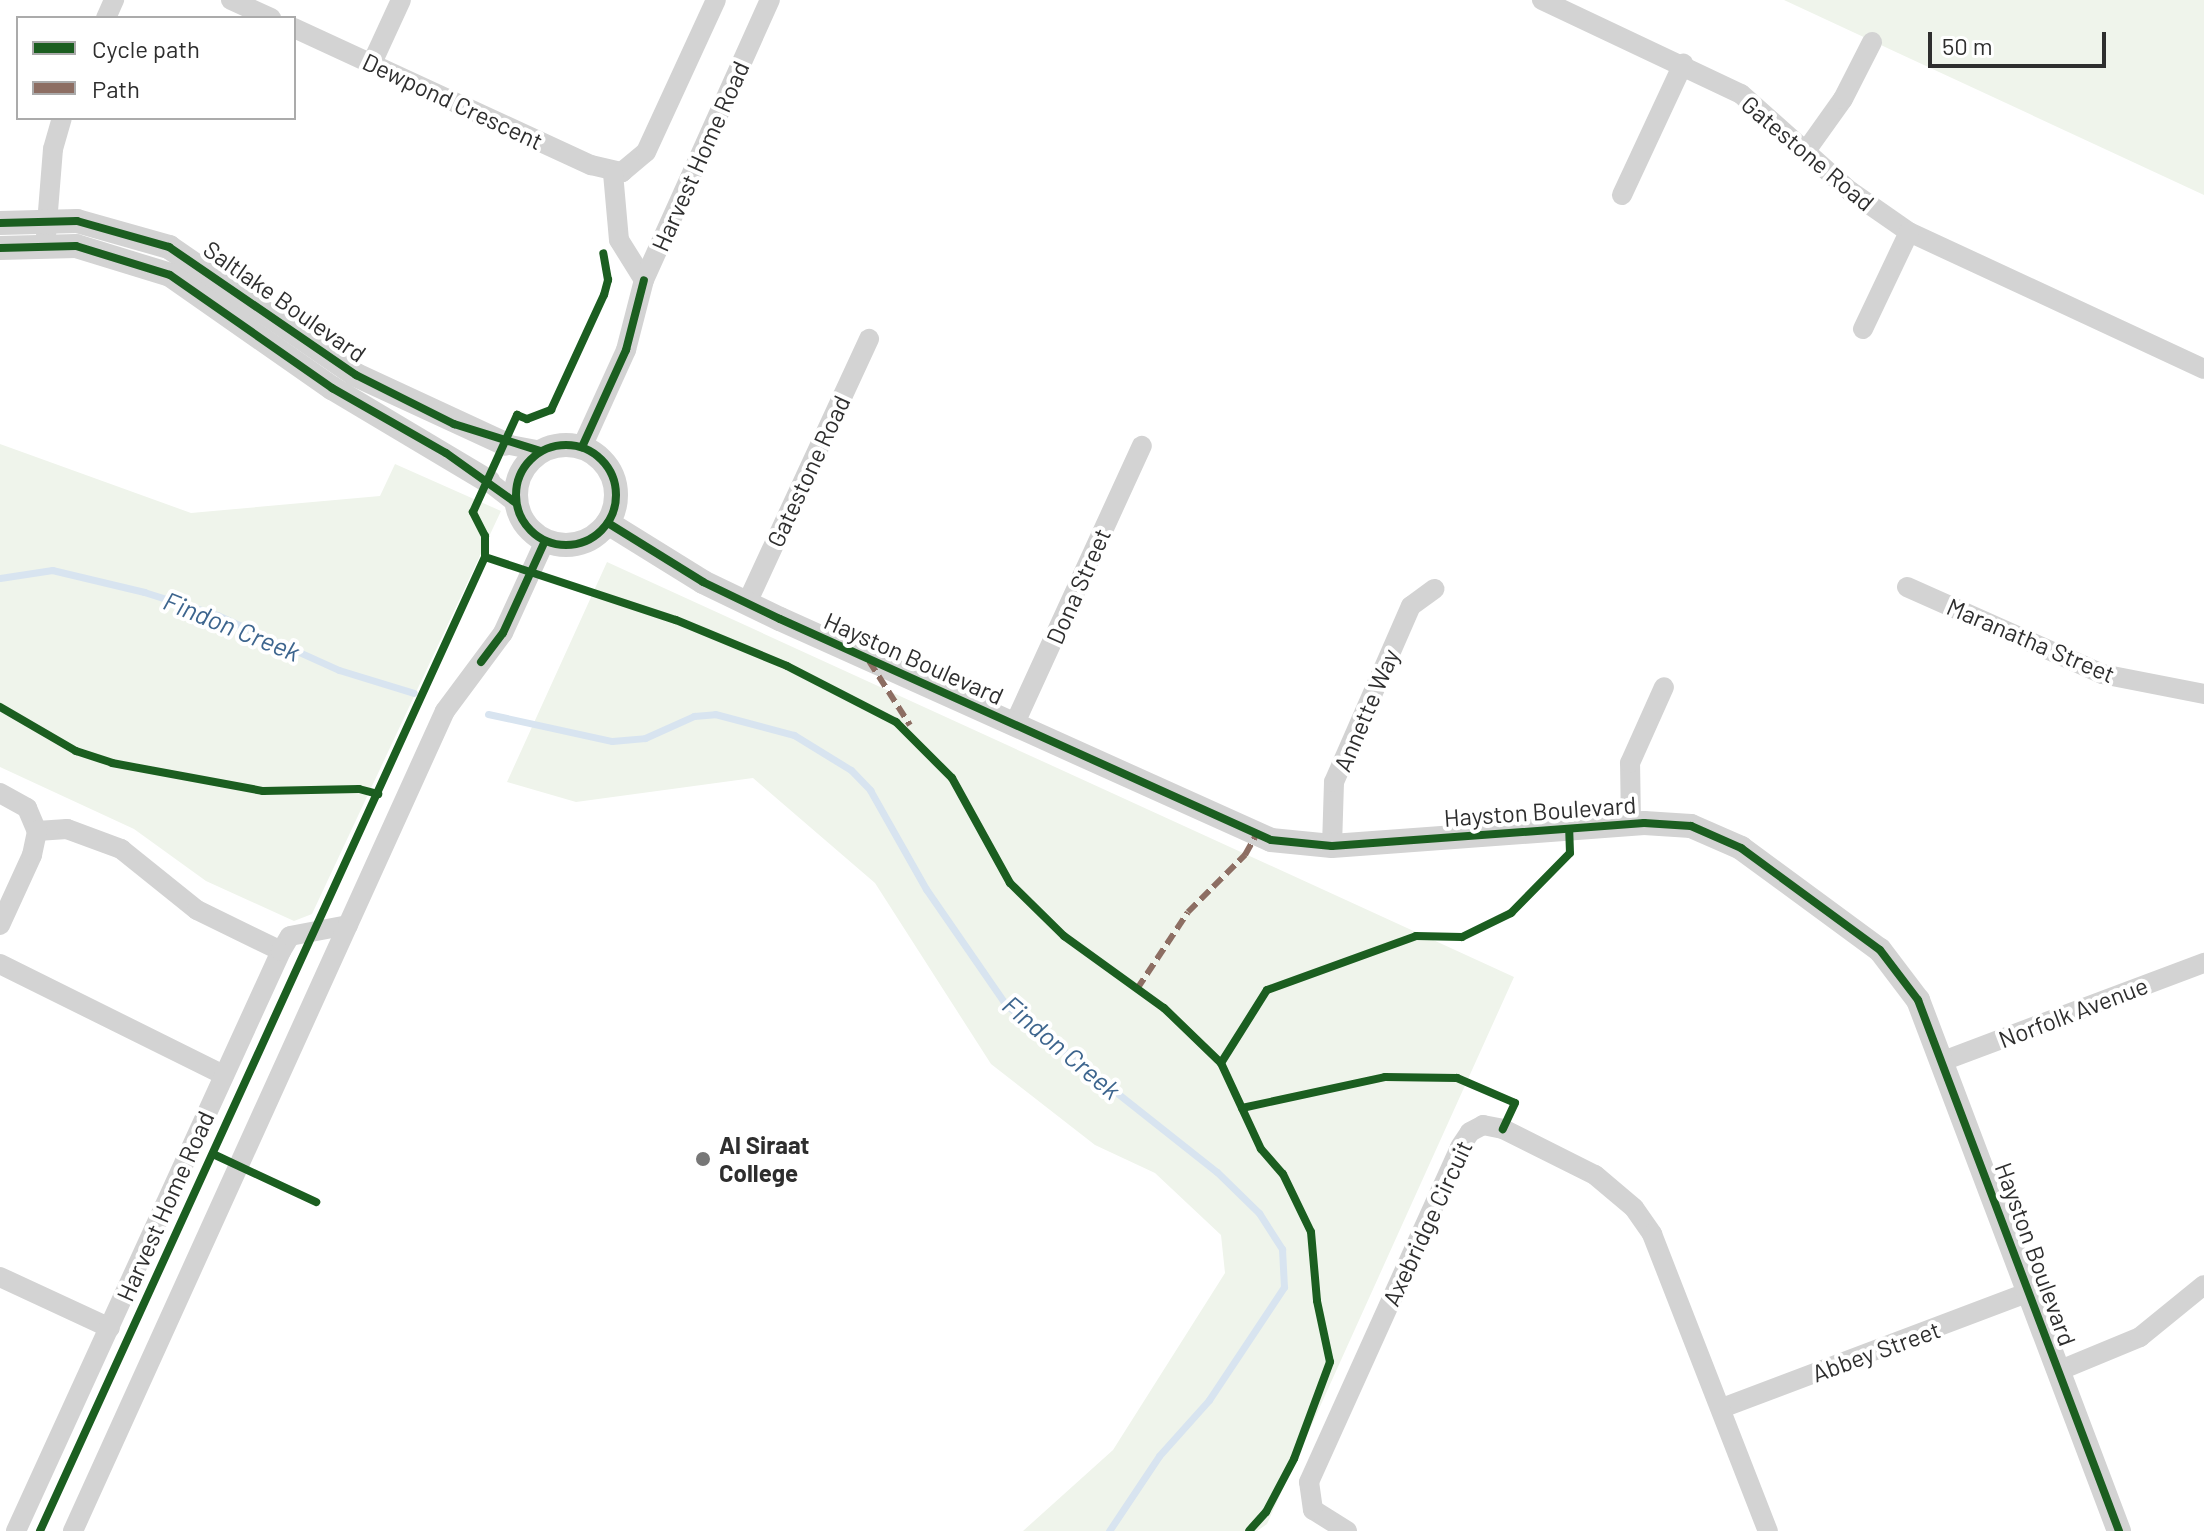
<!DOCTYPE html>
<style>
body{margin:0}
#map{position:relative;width:2204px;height:1531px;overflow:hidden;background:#fff;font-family:Barlow,sans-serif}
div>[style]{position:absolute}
.green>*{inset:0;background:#eff4eb}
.stream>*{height:7px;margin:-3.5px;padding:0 3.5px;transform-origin:3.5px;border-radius:3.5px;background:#d8e4f0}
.minor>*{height:20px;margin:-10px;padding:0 10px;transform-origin:10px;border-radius:10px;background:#d3d3d3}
.tertiary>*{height:24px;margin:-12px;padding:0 12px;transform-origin:12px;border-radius:12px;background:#d3d3d3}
.tertiary>.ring{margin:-12px;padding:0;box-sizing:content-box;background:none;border:24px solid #d3d3d3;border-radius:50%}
.quiet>*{height:6px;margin-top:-3px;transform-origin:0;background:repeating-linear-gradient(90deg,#8d6e63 0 12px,transparent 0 18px)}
.cycleway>*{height:8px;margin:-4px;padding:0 4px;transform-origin:4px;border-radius:4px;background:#1b5e20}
.cycleway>.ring{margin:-4px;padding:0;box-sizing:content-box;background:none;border:8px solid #1b5e20;border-radius:50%}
.dots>*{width:22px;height:22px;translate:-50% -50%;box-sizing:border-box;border:4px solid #fff;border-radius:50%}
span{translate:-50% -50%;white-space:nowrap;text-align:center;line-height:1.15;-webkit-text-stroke:8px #fff;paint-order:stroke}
.street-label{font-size:24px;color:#2e2e2e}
.poi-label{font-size:24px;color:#2e2e2e;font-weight:700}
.left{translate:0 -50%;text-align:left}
.water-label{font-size:26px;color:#3d658e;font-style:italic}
.legend{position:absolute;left:16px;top:16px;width:280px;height:104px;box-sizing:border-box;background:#fff;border:2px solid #ababab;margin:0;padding:10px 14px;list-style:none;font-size:24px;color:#2e2e2e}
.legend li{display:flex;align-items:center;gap:16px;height:40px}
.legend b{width:40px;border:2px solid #ababab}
.scale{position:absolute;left:1928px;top:32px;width:178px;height:36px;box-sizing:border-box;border:4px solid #2e2e2e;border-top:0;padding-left:10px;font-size:24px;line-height:28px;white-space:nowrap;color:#2e2e2e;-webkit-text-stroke:6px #fff;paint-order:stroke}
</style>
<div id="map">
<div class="green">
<div style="clip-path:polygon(1784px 0,2204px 0,2204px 195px,1898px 53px)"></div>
<div style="clip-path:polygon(0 444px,191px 513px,380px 496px,395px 464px,501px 511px,312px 914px,294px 921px,206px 881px,134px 829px,0 767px)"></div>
<div style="clip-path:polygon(607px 562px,1514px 977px,1267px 1524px,1257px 1531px,1023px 1531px,1113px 1450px,1225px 1273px,1221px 1235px,1155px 1173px,1095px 1145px,991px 1064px,875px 883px,753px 778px,576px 802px,507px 782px)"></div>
</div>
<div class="stream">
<div style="left:0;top:578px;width:53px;rotate:-8.7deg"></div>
<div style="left:52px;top:570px;width:95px;rotate:13.4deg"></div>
<div style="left:144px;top:592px;width:77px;rotate:17.5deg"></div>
<div style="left:217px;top:615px;width:134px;rotate:24.3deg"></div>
<div style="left:339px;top:670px;width:78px;rotate:17deg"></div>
<div style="left:488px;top:714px;width:127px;rotate:12.3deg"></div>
<div style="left:612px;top:741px;width:33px;rotate:-5deg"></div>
<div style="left:645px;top:738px;width:54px;rotate:-24.2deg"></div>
<div style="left:694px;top:716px;width:21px;rotate:-5deg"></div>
<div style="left:715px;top:714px;width:82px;rotate:14.9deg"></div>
<div style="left:794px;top:735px;width:67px;rotate:31.6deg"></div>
<div style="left:851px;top:770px;width:28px;rotate:46deg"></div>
<div style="left:870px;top:790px;width:114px;rotate:60.5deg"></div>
<div style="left:926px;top:889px;width:141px;rotate:55.4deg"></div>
<div style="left:1006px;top:1005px;width:269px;rotate:38.4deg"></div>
<div style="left:1217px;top:1172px;width:59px;rotate:44.3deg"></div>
<div style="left:1259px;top:1213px;width:43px;rotate:57.4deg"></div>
<div style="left:1282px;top:1249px;width:38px;rotate:87deg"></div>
<div style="left:1284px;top:1287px;width:136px;rotate:123.6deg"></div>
<div style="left:1209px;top:1400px;width:75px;rotate:131.8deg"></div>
<div style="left:1159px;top:1456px;width:90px;rotate:123.7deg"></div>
</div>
<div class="minor">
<div style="left:231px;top:0;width:44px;rotate:24.2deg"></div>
<div style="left:1542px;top:0;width:220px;rotate:25.3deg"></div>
<div style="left:1741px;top:94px;width:146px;rotate:41.7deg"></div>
<div style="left:1850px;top:191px;width:72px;rotate:34.8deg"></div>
<div style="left:1909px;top:232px;width:325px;rotate:24.9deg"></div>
<div style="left:106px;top:18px;width:20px;rotate:-66deg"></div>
<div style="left:294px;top:28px;width:327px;rotate:24.8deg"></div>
<div style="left:591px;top:165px;width:32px;rotate:13deg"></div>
<div style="left:622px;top:172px;width:31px;rotate:-40deg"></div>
<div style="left:646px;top:152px;width:167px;rotate:-65.3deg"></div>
<div style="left:372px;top:63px;width:69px;rotate:-65.3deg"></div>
<div style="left:1808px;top:148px;width:60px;rotate:-54.5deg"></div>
<div style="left:1843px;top:99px;width:64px;rotate:-63deg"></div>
<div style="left:613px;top:173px;width:67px;rotate:84.9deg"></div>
<div style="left:619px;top:240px;width:47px;rotate:58deg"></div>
<div style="left:1622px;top:195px;width:145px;rotate:-65deg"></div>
<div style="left:46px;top:236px;width:87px;rotate:-85.4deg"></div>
<div style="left:53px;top:149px;width:32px;rotate:-74deg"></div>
<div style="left:1863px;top:329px;width:107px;rotate:-64.6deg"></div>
<div style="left:505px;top:444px;width:36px;rotate:11deg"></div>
<div style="left:582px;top:447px;width:107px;rotate:-65.6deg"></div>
<div style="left:626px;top:350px;width:72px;rotate:-75.6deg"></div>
<div style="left:644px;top:280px;width:307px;rotate:-65.8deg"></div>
<div style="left:488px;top:481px;width:36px;rotate:38deg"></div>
<div style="left:1907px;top:587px;width:214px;rotate:24deg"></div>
<div style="left:2102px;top:674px;width:104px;rotate:11.1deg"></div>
<div style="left:747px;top:603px;width:291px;rotate:-65.2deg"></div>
<div style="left:1014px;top:725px;width:307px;rotate:-65.4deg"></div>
<div style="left:0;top:793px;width:31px;rotate:29deg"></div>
<div style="left:27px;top:808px;width:25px;rotate:67deg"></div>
<div style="left:37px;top:831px;width:30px;rotate:-4deg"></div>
<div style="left:67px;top:829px;width:58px;rotate:20.3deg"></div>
<div style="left:121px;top:849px;width:97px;rotate:38.8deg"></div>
<div style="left:197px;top:910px;width:93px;rotate:26deg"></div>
<div style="left:1631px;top:824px;width:61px;rotate:-90.9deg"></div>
<div style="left:1630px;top:763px;width:83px;rotate:-65.9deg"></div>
<div style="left:1332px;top:846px;width:64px;rotate:-88.2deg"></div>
<div style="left:1334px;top:782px;width:192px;rotate:-66.4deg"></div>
<div style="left:1411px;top:606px;width:29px;rotate:-36deg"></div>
<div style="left:0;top:925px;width:77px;rotate:-65.4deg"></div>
<div style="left:32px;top:855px;width:25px;rotate:-78deg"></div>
<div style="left:0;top:964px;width:250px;rotate:26.4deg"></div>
<div style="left:1943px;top:1061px;width:279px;rotate:-20.6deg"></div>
<div style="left:0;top:1277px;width:121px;rotate:24.9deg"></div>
<div style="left:2058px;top:1371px;width:89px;rotate:-22.5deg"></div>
<div style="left:2140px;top:1337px;width:82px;rotate:-39.1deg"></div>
<div style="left:1722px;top:1408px;width:328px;rotate:-20.7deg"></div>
<div style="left:16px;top:1531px;width:638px;rotate:-65.44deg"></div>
<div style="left:281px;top:951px;width:17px;rotate:-59deg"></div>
<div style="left:290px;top:936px;width:59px;rotate:-10.7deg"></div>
<div style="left:73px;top:1531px;width:900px;rotate:-65.6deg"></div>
<div style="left:445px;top:711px;width:97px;rotate:-53.4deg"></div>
<div style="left:503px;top:633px;width:101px;rotate:-65.5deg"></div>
<div style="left:1347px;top:1531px;width:40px;rotate:-148deg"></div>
<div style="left:1313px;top:1510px;width:28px;rotate:-98deg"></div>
<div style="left:1309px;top:1482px;width:367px;rotate:-65.7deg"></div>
<div style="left:1460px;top:1147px;width:18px;rotate:-56deg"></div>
<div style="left:1470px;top:1132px;width:15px;rotate:-28deg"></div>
<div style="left:1483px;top:1125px;width:20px;rotate:11deg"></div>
<div style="left:1503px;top:1129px;width:103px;rotate:26.6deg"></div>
<div style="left:1595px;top:1175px;width:51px;rotate:40.2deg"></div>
<div style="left:1634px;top:1208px;width:32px;rotate:55deg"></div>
<div style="left:1652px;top:1234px;width:319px;rotate:68.7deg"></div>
</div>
<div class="tertiary">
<div style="left:0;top:223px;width:77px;rotate:-1.5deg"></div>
<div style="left:77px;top:221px;width:96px;rotate:15.8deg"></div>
<div style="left:169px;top:247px;width:227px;rotate:34.4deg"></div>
<div style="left:356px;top:375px;width:164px;rotate:24.8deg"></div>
<div style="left:0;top:248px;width:76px;rotate:-1.5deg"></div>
<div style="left:76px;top:246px;width:98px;rotate:17.1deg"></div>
<div style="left:170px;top:275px;width:198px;rotate:34.9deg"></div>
<div style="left:332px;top:388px;width:182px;rotate:30.8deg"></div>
<div class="ring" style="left:516px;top:445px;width:76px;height:76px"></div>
<div style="left:608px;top:523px;width:112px;rotate:31.8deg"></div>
<div style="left:703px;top:582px;width:85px;rotate:25.7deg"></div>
<div style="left:780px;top:619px;width:538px;rotate:24.23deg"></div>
<div style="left:1271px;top:840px;width:61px;rotate:5.6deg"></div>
<div style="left:1332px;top:846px;width:313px;rotate:-4.2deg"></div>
<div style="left:1644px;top:823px;width:47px;rotate:3.7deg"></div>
<div style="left:1691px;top:826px;width:55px;rotate:23.7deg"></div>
<div style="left:1741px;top:848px;width:172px;rotate:36.3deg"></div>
<div style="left:1880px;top:950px;width:63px;rotate:52.8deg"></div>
<div style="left:1918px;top:1000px;width:568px;rotate:69.27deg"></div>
</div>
<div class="quiet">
<div style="left:869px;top:661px;width:76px;rotate:57.4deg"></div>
<div style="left:1137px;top:989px;width:92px;rotate:-56.5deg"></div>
<div style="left:1188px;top:912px;width:81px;rotate:-45deg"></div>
<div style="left:1245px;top:855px;width:23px;rotate:-61deg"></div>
</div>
<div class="cycleway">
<div style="left:0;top:223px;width:77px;rotate:-1.5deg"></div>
<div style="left:77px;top:221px;width:96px;rotate:15.8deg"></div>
<div style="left:169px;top:247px;width:227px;rotate:34.4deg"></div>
<div style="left:356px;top:375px;width:110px;rotate:26.6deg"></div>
<div style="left:454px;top:424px;width:90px;rotate:17.4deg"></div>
<div style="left:0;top:248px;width:76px;rotate:-1.5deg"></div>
<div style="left:76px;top:246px;width:98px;rotate:17.1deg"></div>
<div style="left:170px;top:275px;width:198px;rotate:34.9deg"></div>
<div style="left:332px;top:388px;width:131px;rotate:29.7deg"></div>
<div style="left:446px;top:453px;width:86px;rotate:35.5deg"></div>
<div class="ring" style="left:516px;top:445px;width:92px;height:92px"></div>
<div style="left:582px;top:447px;width:107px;rotate:-65.6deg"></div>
<div style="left:626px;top:350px;width:72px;rotate:-75.6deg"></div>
<div style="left:608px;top:523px;width:112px;rotate:31.8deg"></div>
<div style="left:703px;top:582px;width:85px;rotate:25.7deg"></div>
<div style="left:780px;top:619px;width:538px;rotate:24.23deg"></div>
<div style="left:1271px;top:840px;width:61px;rotate:5.6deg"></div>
<div style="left:1332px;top:846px;width:313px;rotate:-4.2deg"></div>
<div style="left:1644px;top:823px;width:47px;rotate:3.7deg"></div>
<div style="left:1691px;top:826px;width:55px;rotate:23.7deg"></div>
<div style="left:1741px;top:848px;width:172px;rotate:36.3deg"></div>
<div style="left:1880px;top:950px;width:63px;rotate:52.8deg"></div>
<div style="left:1918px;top:1000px;width:568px;rotate:69.27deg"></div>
<div style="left:485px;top:557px;width:201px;rotate:18.3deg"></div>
<div style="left:676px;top:620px;width:120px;rotate:22.5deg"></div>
<div style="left:787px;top:666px;width:123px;rotate:27.2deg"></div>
<div style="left:896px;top:722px;width:79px;rotate:45deg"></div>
<div style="left:952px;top:778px;width:120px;rotate:61.1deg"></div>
<div style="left:1010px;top:883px;width:76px;rotate:44.5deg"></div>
<div style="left:1064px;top:936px;width:123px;rotate:35.8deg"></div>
<div style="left:1164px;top:1008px;width:79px;rotate:44deg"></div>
<div style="left:1221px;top:1063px;width:95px;rotate:65.1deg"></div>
<div style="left:1261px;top:1149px;width:33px;rotate:49deg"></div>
<div style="left:1283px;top:1174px;width:64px;rotate:64.2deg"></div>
<div style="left:1311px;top:1232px;width:69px;rotate:85deg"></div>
<div style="left:1317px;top:1301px;width:62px;rotate:78deg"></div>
<div style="left:1330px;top:1362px;width:103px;rotate:110.4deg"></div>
<div style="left:1294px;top:1459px;width:60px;rotate:117.8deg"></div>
<div style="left:1266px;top:1512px;width:25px;rotate:132deg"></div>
<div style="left:481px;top:662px;width:36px;rotate:-53deg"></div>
<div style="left:503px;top:633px;width:101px;rotate:-65.5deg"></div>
<div style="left:0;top:707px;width:88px;rotate:30.1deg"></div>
<div style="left:76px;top:751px;width:38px;rotate:18deg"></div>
<div style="left:112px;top:763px;width:154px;rotate:10.5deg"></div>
<div style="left:263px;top:791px;width:96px;rotate:-1.2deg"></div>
<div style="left:359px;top:789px;width:20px;rotate:15deg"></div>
<div style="left:1221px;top:1063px;width:86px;rotate:-57.8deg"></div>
<div style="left:1267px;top:990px;width:158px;rotate:-19.9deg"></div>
<div style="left:1416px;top:936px;width:46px;rotate:1.2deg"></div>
<div style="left:1462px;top:937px;width:55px;rotate:-26.1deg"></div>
<div style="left:1511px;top:913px;width:84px;rotate:-45.5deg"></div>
<div style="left:1570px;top:853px;width:24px;rotate:-92deg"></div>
<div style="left:1242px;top:1108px;width:146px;rotate:-12.2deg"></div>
<div style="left:1385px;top:1077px;width:72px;rotate:0.8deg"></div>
<div style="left:1457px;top:1078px;width:63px;rotate:23.3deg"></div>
<div style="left:1515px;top:1103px;width:29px;rotate:115deg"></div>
<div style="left:213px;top:1154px;width:114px;rotate:25deg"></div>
<div style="left:40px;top:1531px;width:1071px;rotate:-65.45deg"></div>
<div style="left:485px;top:557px;width:21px;rotate:-90deg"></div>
<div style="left:485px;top:536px;width:27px;rotate:-117deg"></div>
<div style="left:473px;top:512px;width:107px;rotate:-65.6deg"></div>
<div style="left:517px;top:415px;width:11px;rotate:22deg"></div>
<div style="left:527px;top:419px;width:26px;rotate:-21deg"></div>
<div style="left:551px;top:410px;width:127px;rotate:-65.3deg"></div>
<div style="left:604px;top:295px;width:16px;rotate:-75deg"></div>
<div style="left:608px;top:280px;width:27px;rotate:-100deg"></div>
</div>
<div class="dots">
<div style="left:703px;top:1159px;background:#777"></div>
</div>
<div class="street-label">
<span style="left:453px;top:101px;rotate:25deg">Dewpond Crescent</span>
<span style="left:1808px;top:153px;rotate:40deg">Gatestone Road</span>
<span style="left:700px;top:156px;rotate:-66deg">Harvest Home Road</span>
<span style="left:285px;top:301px;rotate:35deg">Saltlake Boulevard</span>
<span style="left:808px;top:471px;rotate:-65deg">Gatestone Road</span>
<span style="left:1078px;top:586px;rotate:-66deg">Dona Street</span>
<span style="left:2031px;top:640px;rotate:23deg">Maranatha Street</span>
<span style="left:914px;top:658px;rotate:24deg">Hayston Boulevard</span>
<span style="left:1366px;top:710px;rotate:-67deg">Annette Way</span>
<span style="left:1540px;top:811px;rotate:-4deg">Hayston Boulevard</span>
<span style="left:2073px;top:1012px;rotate:-21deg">Norfolk Avenue</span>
<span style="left:165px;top:1206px;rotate:-66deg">Harvest Home Road</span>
<span style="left:1427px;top:1223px;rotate:-65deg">Axebridge Circuit</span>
<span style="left:2036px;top:1254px;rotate:70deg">Hayston Boulevard</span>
<span style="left:1876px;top:1351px;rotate:-20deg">Abbey Street</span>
</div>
<div class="poi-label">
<span class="left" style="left:719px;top:1159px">Al Siraat<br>College</span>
</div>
<div class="water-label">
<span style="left:232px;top:626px;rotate:22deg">Findon Creek</span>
<span style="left:1062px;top:1047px;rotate:40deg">Findon Creek</span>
</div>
<ul class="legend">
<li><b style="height:10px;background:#1b5e20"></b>Cycle path</li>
<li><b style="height:10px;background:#8d6e63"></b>Path</li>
</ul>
<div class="scale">50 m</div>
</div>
